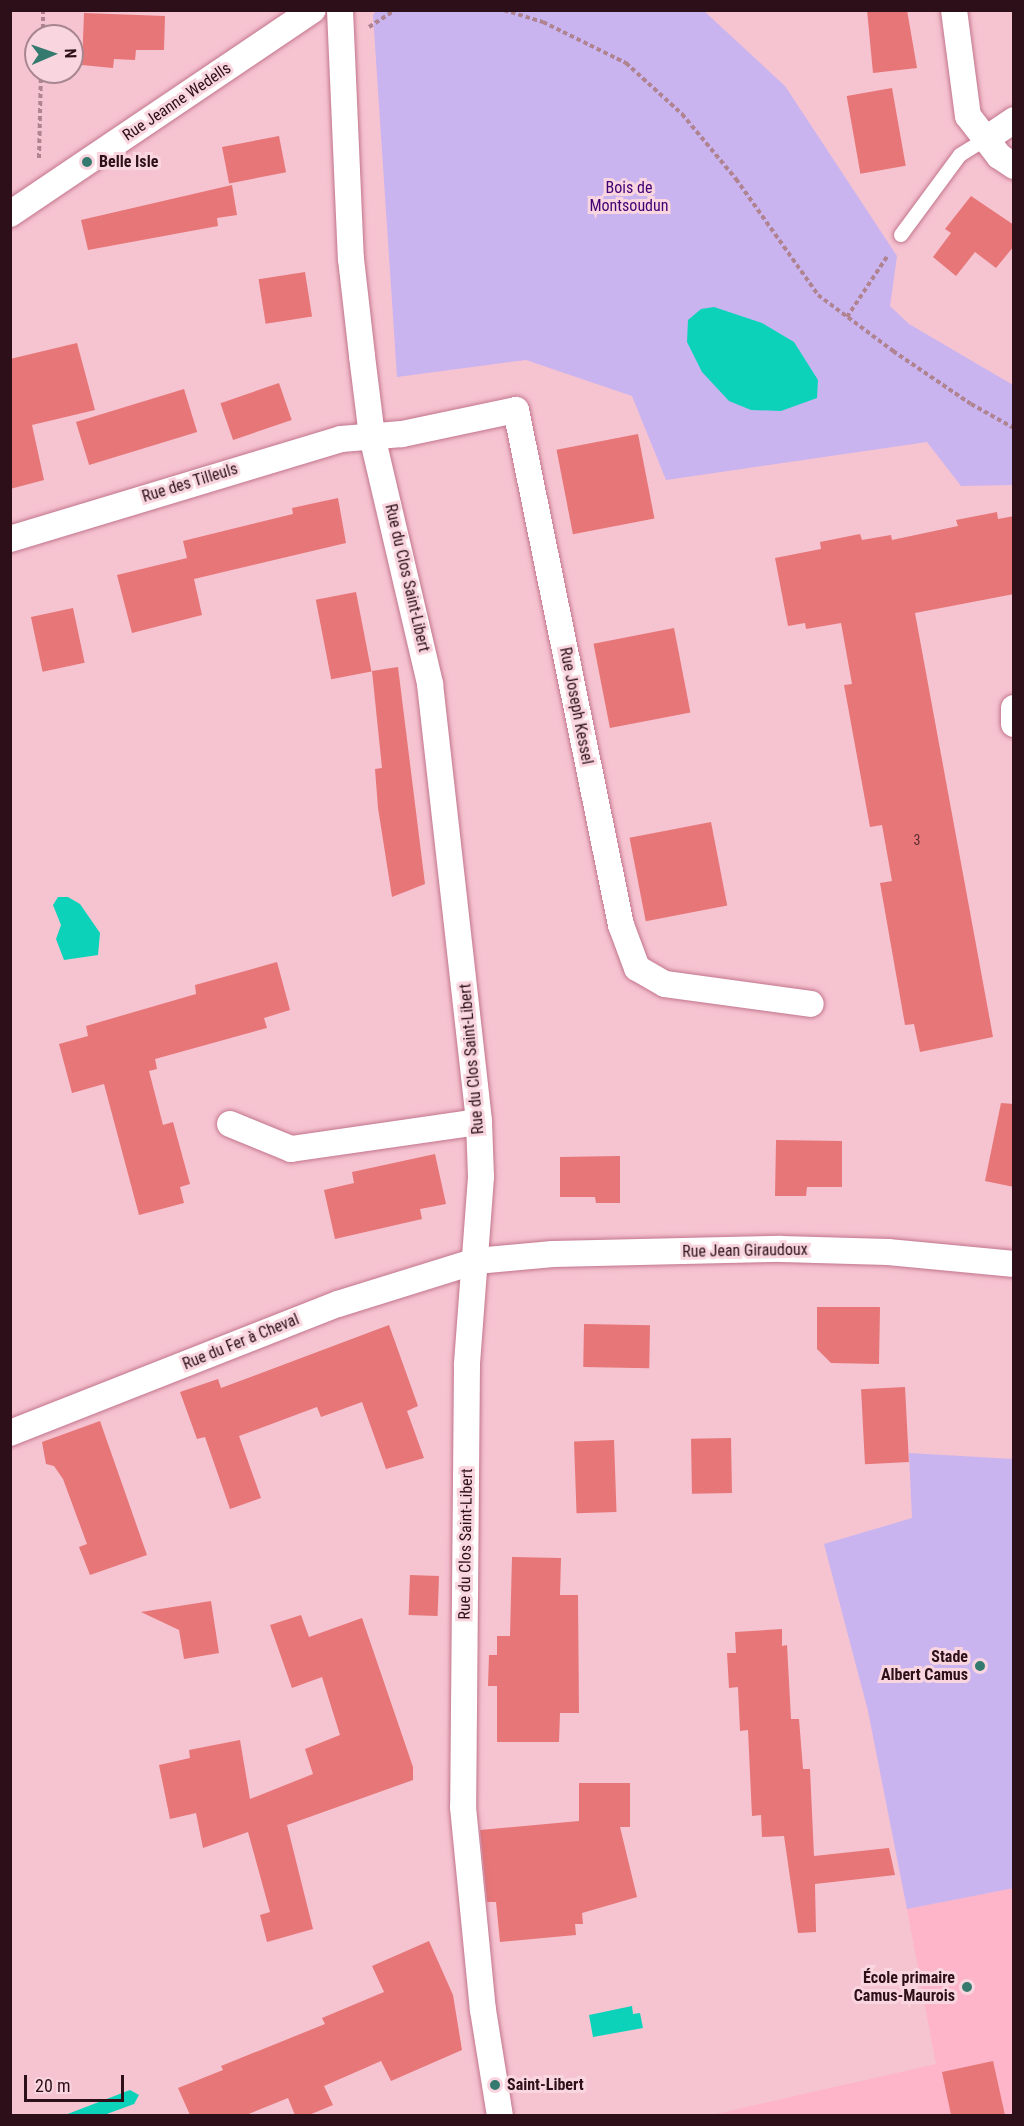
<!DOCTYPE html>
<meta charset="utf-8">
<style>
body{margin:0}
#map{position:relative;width:1024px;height:2126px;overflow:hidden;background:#f6c3d1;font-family:"Roboto Condensed",sans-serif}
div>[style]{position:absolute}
.built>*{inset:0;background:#feb5c9}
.green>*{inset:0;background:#c9b4ef}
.water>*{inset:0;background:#0cd2ba}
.building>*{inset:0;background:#e67677;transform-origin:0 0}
.path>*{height:4px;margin-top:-2px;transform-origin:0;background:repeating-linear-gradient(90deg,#af8390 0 4.5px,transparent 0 7.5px)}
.roads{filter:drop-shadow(0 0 2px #c2758c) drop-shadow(0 0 2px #c2758c)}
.service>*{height:14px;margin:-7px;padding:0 7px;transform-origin:7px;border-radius:7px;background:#fff}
.minor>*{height:26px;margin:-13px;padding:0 13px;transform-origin:13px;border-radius:13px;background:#fff}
.dots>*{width:16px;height:16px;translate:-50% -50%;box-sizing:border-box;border:3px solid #f9d6df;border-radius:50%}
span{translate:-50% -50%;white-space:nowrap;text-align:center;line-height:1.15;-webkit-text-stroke:6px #f9d6df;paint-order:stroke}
.number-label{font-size:14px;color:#5a2930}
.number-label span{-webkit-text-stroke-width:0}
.street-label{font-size:16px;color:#2c0f19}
.poi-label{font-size:16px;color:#2c0f19;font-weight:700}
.left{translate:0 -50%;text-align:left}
.right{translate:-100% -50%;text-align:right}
.park-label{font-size:16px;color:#420075}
.frame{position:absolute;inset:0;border:12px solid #2c0f19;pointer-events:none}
.north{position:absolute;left:24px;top:24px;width:60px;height:60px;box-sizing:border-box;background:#f9d6df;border:2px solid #a78690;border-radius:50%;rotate:88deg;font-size:16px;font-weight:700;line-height:24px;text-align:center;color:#2c0f19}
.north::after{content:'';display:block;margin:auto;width:21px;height:27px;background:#357a6e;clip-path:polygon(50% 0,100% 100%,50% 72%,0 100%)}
.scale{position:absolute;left:24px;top:2075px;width:100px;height:27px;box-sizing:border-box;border:3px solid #2c0f19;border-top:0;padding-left:8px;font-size:18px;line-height:21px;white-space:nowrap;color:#2c0f19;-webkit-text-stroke:4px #f9d6df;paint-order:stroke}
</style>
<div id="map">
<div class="built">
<div style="clip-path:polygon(1013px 1888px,1013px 2115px,707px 2116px,936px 2064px,907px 1909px)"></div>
</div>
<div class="green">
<div style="clip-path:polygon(377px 10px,704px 11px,785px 86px,897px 256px,890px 306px,909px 324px,1013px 385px,1013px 485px,961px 486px,927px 442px,666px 480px,632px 396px,526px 360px,397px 377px,373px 15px)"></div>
<div style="clip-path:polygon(909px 1453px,1013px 1459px,1014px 1888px,907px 1909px,868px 1711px,824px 1544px,912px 1518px)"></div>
</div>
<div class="water">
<div style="clip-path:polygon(714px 307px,762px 323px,794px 342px,818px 380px,817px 398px,781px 411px,751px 410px,729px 401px,702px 372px,687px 342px,688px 320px,701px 309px)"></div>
<div style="clip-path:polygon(58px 897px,68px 897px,80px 904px,100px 933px,98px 955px,64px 960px,56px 939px,61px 925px,53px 905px)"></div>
<div style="clip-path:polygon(632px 2006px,633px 2014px,640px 2013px,643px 2028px,593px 2037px,589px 2015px)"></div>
<div style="clip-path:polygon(130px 2090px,139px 2095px,134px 2104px,104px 2115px,65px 2115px)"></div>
</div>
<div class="building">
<div style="clip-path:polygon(867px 10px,907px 10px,917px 68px,873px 73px)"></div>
<div style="clip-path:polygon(84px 13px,165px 16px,164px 50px,136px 50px,135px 60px,114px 59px,113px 68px,82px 65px)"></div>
<div style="left:892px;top:88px;width:79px;height:46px;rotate:80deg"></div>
<div style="left:279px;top:136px;width:37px;height:58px;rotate:79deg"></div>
<div style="clip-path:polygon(232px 185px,237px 215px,217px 218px,218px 226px,88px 250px,81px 220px)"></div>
<div style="clip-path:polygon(971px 196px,1014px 225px,1014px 246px,996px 268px,975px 252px,956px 276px,933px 257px,951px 233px,945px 229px)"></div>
<div style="left:305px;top:272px;width:45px;height:47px;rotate:81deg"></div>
<div style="clip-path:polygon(77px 343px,95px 410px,32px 425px,44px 480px,10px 489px,10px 359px)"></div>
<div style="left:279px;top:383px;width:39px;height:62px;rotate:71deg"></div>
<div style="left:184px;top:389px;width:45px;height:113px;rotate:73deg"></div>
<div style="left:638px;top:434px;width:86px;height:83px;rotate:79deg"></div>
<div style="clip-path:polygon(338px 498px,346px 543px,194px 579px,202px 615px,132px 633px,117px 575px,187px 558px,183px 541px,293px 514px,292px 508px)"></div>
<div style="clip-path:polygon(997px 512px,998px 519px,1014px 516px,1014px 594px,915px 613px,993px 1037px,920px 1052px,914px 1024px,905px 1025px,880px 883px,892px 881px,882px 825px,870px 827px,844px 685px,852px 684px,841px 623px,806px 629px,805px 623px,788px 626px,775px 558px,821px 549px,820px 542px,860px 534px,862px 540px,891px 535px,892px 540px,958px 526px,956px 520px)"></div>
<div style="left:356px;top:592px;width:81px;height:41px;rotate:79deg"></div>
<div style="left:73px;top:608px;width:56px;height:43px;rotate:78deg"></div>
<div style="left:674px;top:628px;width:86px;height:82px;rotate:79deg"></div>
<div style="clip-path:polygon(398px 667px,425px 884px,392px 897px,378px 808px,375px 769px,382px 768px,372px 671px)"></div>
<div style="left:711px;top:822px;width:85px;height:83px;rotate:79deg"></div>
<div style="clip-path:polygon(277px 962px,290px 1010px,264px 1018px,267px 1028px,155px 1059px,157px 1069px,149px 1071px,163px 1125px,173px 1122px,190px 1184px,180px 1187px,184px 1203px,139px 1215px,104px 1084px,72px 1093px,59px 1044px,88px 1036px,86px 1026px,196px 994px,195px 985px)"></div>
<div style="clip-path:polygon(1001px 1103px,1014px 1104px,1014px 1187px,985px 1181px)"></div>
<div style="clip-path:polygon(776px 1140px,842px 1141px,842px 1187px,807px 1187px,806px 1196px,775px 1196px)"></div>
<div style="clip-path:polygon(435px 1154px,446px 1204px,420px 1209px,422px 1219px,335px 1239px,324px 1190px,354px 1183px,352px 1172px)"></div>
<div style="clip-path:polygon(620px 1156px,620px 1203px,596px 1203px,595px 1197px,560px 1197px,560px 1157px)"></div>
<div style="clip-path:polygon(817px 1307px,880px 1307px,879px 1364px,831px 1363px,817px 1349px)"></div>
<div style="left:584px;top:1324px;width:66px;height:43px;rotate:1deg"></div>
<div style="clip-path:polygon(389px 1325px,418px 1406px,407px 1411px,424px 1458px,386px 1469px,362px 1402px,321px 1417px,317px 1407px,239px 1436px,261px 1498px,230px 1509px,205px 1437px,197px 1439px,180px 1392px,218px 1379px,221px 1388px)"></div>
<div style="left:905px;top:1387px;width:75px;height:44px;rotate:87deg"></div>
<div style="clip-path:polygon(100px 1421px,147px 1555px,90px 1575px,79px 1547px,87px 1544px,63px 1479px,54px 1466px,46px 1464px,42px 1442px)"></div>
<div style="left:731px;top:1438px;width:55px;height:40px;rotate:89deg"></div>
<div style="left:614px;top:1440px;width:72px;height:40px;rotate:88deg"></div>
<div style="clip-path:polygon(512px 1557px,561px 1558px,560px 1595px,578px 1595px,579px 1713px,560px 1713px,559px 1742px,497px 1742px,497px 1686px,488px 1686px,489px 1655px,497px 1655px,497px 1636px,510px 1636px)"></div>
<div style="left:410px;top:1575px;width:29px;height:40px;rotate:2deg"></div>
<div style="clip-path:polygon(211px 1601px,219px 1653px,184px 1659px,179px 1630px,141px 1612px)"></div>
<div style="clip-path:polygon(301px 1615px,309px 1637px,362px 1618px,413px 1767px,413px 1780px,287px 1825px,313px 1929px,267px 1942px,260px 1915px,270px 1912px,248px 1832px,203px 1848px,196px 1813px,170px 1819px,159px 1765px,190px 1758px,189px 1750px,240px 1740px,250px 1799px,313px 1774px,305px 1749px,340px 1735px,322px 1677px,292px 1688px,270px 1625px)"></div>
<div style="clip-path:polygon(782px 1629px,782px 1646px,787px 1645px,791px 1719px,799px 1719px,803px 1769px,810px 1769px,814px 1856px,889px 1848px,895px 1875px,815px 1884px,816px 1932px,798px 1933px,784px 1836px,762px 1837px,761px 1815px,752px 1816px,748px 1730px,740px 1731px,738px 1687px,729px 1688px,727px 1653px,736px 1653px,735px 1632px)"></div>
<div style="clip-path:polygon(579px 1783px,630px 1783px,630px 1827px,620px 1827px,637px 1897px,582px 1913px,583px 1924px,575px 1924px,576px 1935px,500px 1942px,496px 1902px,487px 1902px,480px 1830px,579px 1821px)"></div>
<div style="clip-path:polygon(429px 1941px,453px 1995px,462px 2050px,391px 2081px,381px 2061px,324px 2086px,333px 2105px,309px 2115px,295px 2115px,288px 2098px,246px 2115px,190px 2115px,178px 2088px,223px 2070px,221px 2066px,325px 2024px,322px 2018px,384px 1992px,372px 1966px)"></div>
<div style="clip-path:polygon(993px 2061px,1005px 2115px,951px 2115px,942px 2072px)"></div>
</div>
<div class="path">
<div style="left:504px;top:10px;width:41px;rotate:17.1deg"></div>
<div style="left:543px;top:22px;width:93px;rotate:26.3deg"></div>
<div style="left:626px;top:63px;width:76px;rotate:42.3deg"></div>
<div style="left:682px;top:114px;width:85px;rotate:50.3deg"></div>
<div style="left:736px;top:179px;width:142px;rotate:54.7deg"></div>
<div style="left:818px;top:295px;width:94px;rotate:36.7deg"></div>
<div style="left:893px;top:351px;width:94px;rotate:34.2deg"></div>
<div style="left:971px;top:404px;width:49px;rotate:29.2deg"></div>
<div style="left:369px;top:27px;width:31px;rotate:-33deg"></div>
<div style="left:43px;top:36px;width:26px;rotate:-90deg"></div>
<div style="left:39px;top:158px;width:86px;rotate:-88.7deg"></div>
<div style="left:847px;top:317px;width:74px;rotate:-56.5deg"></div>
</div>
<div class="roads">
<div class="service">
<div style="left:901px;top:235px;width:99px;rotate:-53.6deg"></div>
<div style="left:960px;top:155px;width:31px;rotate:-32deg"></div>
</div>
<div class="minor">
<div style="left:340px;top:10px;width:249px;rotate:87.5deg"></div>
<div style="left:351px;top:259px;width:98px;rotate:83.5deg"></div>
<div style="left:362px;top:356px;width:81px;rotate:82.9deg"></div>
<div style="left:372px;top:436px;width:255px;rotate:76.8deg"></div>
<div style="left:430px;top:684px;width:441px;rotate:83.6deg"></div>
<div style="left:479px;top:1122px;width:55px;rotate:87.9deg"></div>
<div style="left:481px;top:1177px;width:189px;rotate:94.3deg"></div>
<div style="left:467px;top:1365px;width:442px;rotate:90.5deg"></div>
<div style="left:463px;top:1807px;width:204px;rotate:84.4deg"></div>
<div style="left:483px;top:2010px;width:107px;rotate:80.9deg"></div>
<div style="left:954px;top:10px;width:107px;rotate:82.5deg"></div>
<div style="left:968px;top:116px;width:51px;rotate:52.2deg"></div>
<div style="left:999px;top:156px;width:18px;rotate:34deg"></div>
<div style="left:986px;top:139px;width:34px;rotate:-34deg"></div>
<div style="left:10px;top:214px;width:365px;rotate:-34deg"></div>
<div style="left:10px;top:539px;width:346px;rotate:-16.8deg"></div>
<div style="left:341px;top:439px;width:61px;rotate:-4.7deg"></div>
<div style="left:402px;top:434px;width:116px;rotate:-11.9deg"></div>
<div style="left:516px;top:410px;width:526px;rotate:78.48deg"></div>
<div style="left:621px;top:925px;width:46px;rotate:69.6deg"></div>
<div style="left:637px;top:968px;width:32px;rotate:30deg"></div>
<div style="left:665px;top:984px;width:147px;rotate:7.8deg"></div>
<div style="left:1014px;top:708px;width:16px;rotate:90deg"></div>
<div style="left:230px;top:1124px;width:66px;rotate:22.3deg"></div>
<div style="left:291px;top:1149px;width:190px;rotate:-8.2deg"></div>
<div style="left:10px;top:1433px;width:352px;rotate:-21.5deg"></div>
<div style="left:338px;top:1304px;width:145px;rotate:-17.3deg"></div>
<div style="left:476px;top:1261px;width:77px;rotate:-5.2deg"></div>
<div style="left:553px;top:1254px;width:228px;rotate:-1.3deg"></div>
<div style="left:781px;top:1249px;width:107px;rotate:1.6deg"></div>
<div style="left:888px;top:1252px;width:127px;rotate:5.4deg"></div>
</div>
</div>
<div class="dots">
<div style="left:87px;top:162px;background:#357a6e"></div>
<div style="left:980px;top:1666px;background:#357a6e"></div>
<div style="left:967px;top:1987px;background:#357a6e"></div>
<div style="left:495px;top:2085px;background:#357a6e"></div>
</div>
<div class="number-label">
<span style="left:917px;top:840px">3</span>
</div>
<div class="street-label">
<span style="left:177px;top:102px;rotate:-34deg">Rue Jeanne Wedells</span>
<span style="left:190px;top:483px;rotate:-17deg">Rue des Tilleuls</span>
<span style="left:407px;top:578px;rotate:77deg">Rue du Clos Saint-Libert</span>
<span style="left:576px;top:706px;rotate:79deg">Rue Joseph Kessel</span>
<span style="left:472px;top:1059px;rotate:-95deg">Rue du Clos Saint-Libert</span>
<span style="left:745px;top:1251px;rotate:-1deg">Rue Jean Giraudoux</span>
<span style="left:241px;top:1342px;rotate:-22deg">Rue du Fer à Cheval</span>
<span style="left:466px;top:1544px;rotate:-89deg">Rue du Clos Saint-Libert</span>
</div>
<div class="poi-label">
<span class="left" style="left:99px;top:162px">Belle Isle</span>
<span class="right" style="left:968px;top:1666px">Stade<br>Albert Camus</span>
<span class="right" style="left:955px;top:1987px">École primaire<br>Camus-Maurois</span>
<span class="left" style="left:507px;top:2085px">Saint-Libert</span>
</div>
<div class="park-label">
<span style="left:629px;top:197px">Bois de<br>Montsoudun</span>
</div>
<div class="frame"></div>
<div class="north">N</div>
<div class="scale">20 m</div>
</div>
